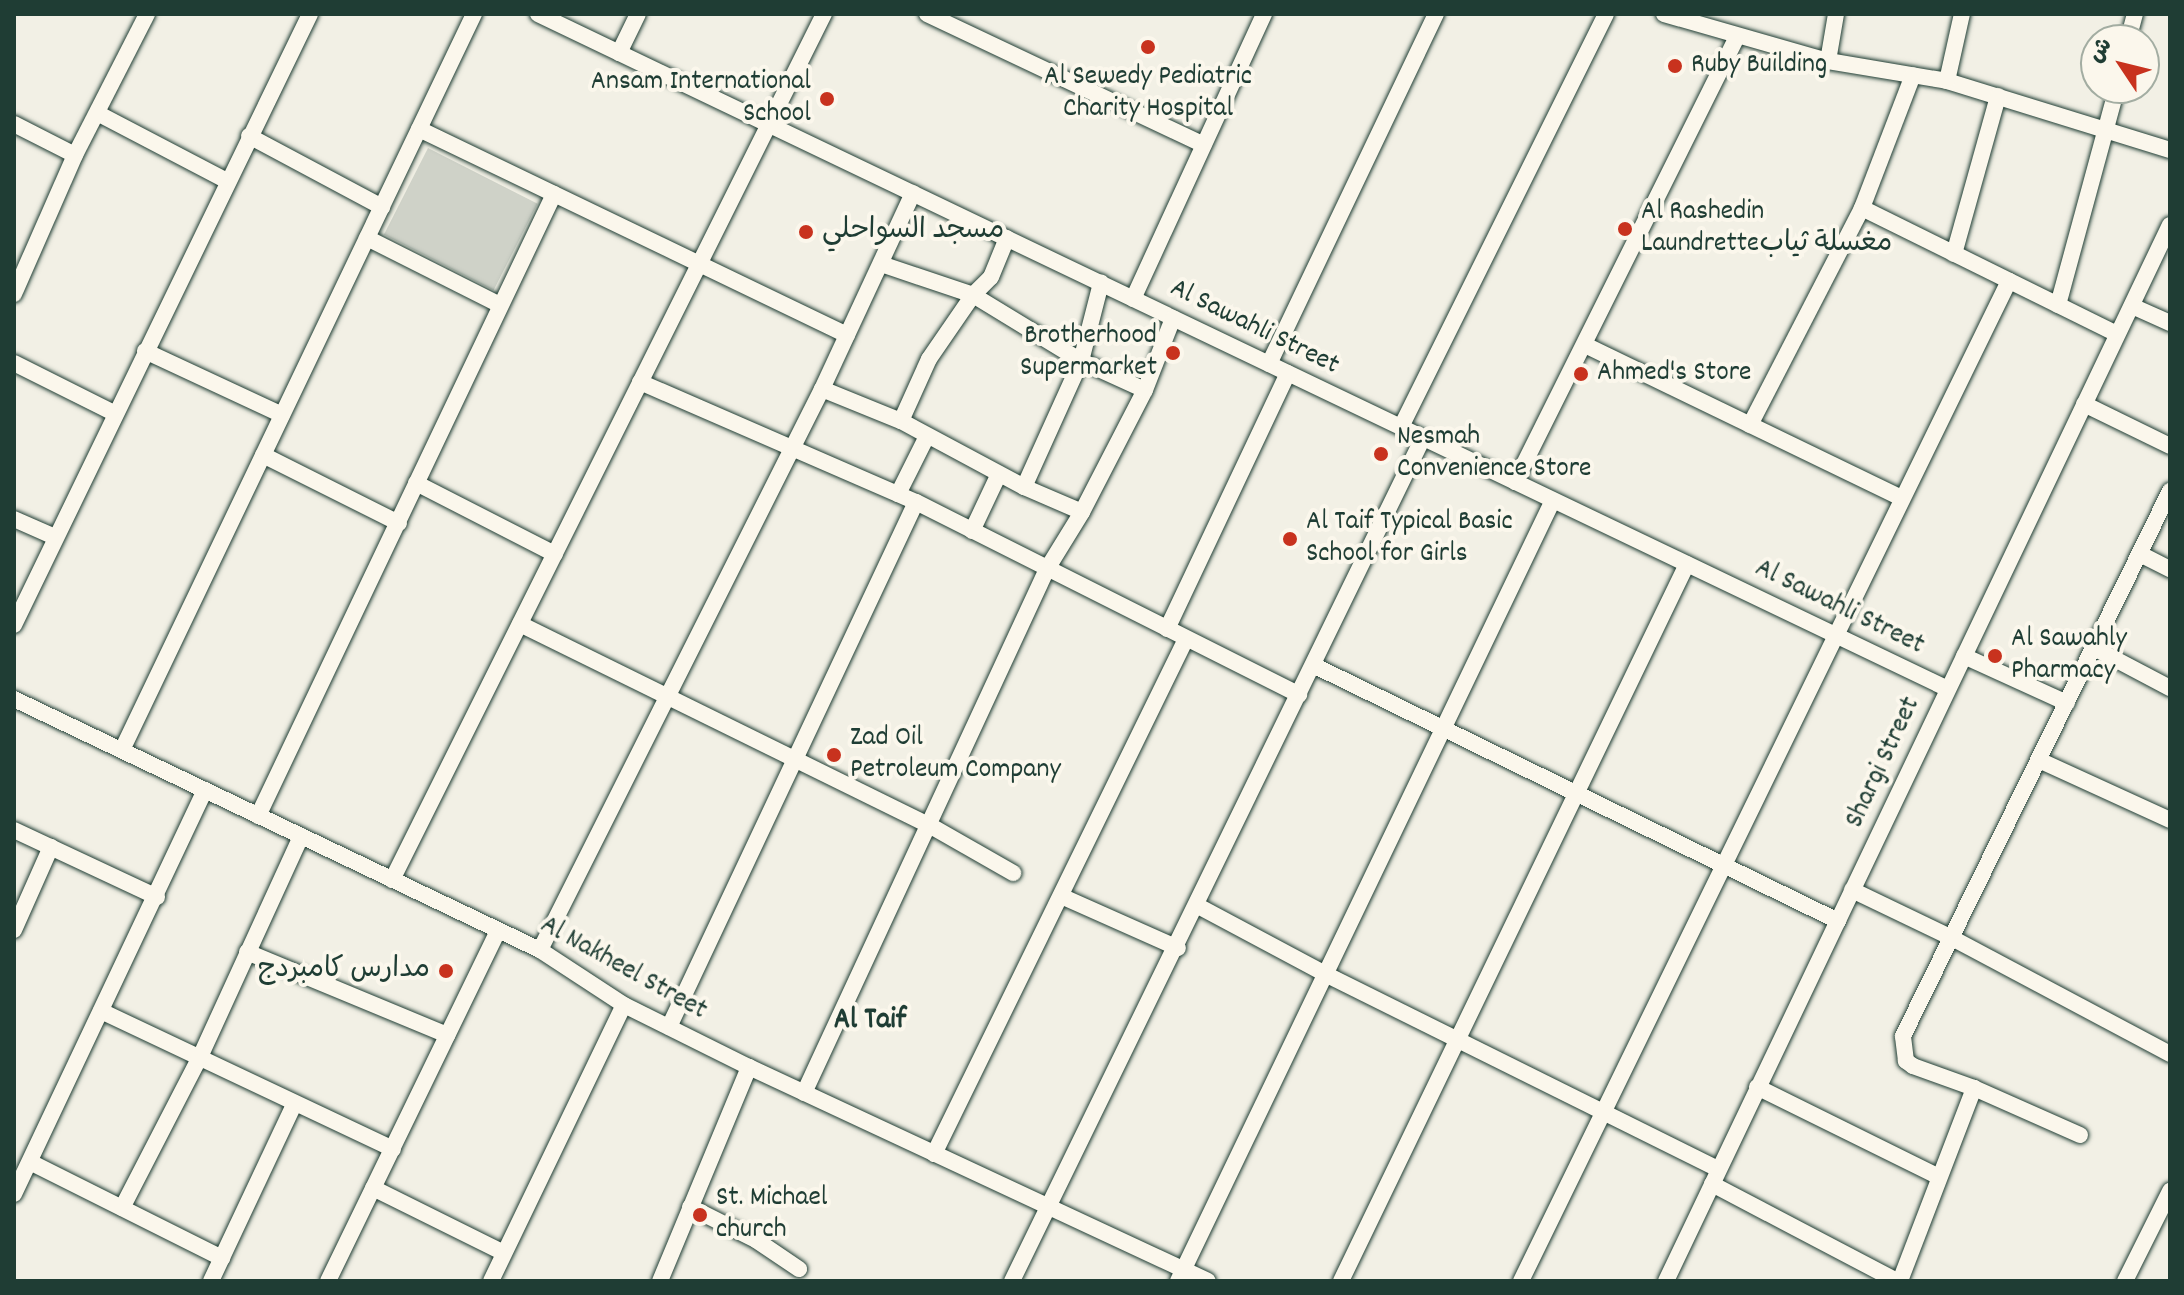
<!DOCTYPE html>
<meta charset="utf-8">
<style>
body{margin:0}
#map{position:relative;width:2184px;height:1295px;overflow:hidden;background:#f2f0e5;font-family:Dekko,"Playpen Sans Arabic",sans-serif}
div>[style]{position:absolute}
.green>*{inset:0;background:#cfd2c8;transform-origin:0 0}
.roads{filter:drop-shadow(0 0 2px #1f3d34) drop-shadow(0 0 2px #1f3d34)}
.minor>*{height:16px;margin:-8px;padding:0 8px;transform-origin:8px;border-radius:8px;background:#fbf7ec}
.dots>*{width:22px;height:22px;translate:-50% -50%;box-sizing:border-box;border:4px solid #fbf7ec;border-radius:50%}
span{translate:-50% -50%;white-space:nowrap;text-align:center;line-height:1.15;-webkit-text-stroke:8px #fbf7ec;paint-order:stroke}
.poi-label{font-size:28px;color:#1f3d34}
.left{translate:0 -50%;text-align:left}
.right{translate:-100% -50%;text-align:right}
.street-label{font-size:28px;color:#1f3d34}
.neighbourhood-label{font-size:30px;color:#1f3d34;font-weight:700}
.frame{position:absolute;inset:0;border:16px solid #1f3d34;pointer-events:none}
.north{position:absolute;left:2080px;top:24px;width:80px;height:80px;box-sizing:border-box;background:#fbf7ec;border:2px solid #a3ada2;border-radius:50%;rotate:305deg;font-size:22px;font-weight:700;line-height:32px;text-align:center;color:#1f3d34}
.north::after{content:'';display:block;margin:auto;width:28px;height:36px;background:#c8321e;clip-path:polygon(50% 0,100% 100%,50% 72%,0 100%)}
</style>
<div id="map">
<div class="green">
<div style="left:428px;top:148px;width:123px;height:97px;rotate:27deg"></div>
</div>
<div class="roads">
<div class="minor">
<div style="left:538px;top:14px;width:1563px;rotate:25.58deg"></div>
<div style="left:927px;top:14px;width:306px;rotate:25.3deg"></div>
<div style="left:1664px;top:14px;width:171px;rotate:16deg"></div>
<div style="left:1828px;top:61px;width:121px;rotate:9.5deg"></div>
<div style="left:1947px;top:81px;width:233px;rotate:17.2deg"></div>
<div style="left:2128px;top:40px;width:27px;rotate:-75deg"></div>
<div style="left:619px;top:53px;width:43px;rotate:-64deg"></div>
<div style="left:1828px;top:61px;width:48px;rotate:-80.3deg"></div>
<div style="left:1947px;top:81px;width:69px;rotate:-77.4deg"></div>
<div style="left:99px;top:114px;width:144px;rotate:27.6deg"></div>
<div style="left:14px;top:124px;width:68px;rotate:26.9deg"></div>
<div style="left:419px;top:129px;width:475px;rotate:25.7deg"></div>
<div style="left:249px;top:136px;width:151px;rotate:28.1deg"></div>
<div style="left:1862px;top:208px;width:284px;rotate:26.3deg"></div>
<div style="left:367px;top:238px;width:149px;rotate:26.7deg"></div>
<div style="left:1954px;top:254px;width:164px;rotate:-74.4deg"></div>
<div style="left:881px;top:264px;width:97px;rotate:18.6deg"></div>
<div style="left:973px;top:295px;width:127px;rotate:31.4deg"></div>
<div style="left:1081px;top:361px;width:70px;rotate:24.4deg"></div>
<div style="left:14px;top:294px;width:152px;rotate:-66.3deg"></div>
<div style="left:75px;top:155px;width:158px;rotate:-62.9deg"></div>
<div style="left:1133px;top:299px;width:314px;rotate:-65.3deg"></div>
<div style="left:2058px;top:305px;width:225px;rotate:-74.8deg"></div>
<div style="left:2132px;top:306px;width:42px;rotate:24.1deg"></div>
<div style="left:1585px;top:345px;width:351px;rotate:25.8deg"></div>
<div style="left:145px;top:351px;width:151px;rotate:25deg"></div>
<div style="left:14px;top:363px;width:112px;rotate:26.6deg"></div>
<div style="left:1269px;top:364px;width:388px;rotate:-64.5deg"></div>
<div style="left:640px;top:382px;width:301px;rotate:23.5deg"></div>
<div style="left:916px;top:502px;width:429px;rotate:26.7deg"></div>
<div style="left:822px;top:389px;width:85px;rotate:22.1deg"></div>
<div style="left:901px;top:421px;width:140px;rotate:28.2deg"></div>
<div style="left:1024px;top:487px;width:63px;rotate:23.3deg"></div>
<div style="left:2084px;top:404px;width:96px;rotate:26deg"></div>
<div style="left:901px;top:421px;width:68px;rotate:-65.7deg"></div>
<div style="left:929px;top:359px;width:78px;rotate:-55.5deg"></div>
<div style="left:973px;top:295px;width:25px;rotate:-45deg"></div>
<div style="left:991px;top:277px;width:42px;rotate:-67.7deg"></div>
<div style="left:1750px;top:425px;width:244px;rotate:-62.7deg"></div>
<div style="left:1862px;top:208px;width:142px;rotate:-69deg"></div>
<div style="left:1401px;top:427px;width:461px;rotate:-63.6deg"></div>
<div style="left:263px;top:455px;width:152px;rotate:26.6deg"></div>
<div style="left:1515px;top:482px;width:498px;rotate:-63.5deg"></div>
<div style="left:416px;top:483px;width:156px;rotate:27.1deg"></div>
<div style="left:1024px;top:487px;width:138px;rotate:-65.7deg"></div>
<div style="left:1081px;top:361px;width:81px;rotate:-75.6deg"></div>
<div style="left:898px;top:494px;width:65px;rotate:-63.4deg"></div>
<div style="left:14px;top:519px;width:45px;rotate:23.7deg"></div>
<div style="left:972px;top:531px;width:63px;rotate:-64.7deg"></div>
<div style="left:2140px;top:554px;width:34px;rotate:27deg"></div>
<div style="left:520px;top:624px;width:456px;rotate:26.2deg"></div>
<div style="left:929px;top:825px;width:97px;rotate:29.7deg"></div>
<div style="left:14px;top:625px;width:679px;rotate:-64.15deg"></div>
<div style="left:1167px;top:629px;width:283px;rotate:-64.7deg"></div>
<div style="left:2094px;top:648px;width:86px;rotate:27.8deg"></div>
<div style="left:1964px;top:656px;width:113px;rotate:24.5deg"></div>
<div style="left:1315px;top:666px;width:582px;rotate:25.99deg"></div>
<div style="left:14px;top:699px;width:583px;rotate:25.51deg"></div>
<div style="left:540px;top:950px;width:100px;rotate:33.2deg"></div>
<div style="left:624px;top:1005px;width:140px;rotate:26.4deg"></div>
<div style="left:749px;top:1067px;width:506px;rotate:25deg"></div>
<div style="left:122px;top:750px;width:816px;rotate:-64.44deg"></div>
<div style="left:2039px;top:760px;width:144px;rotate:24.6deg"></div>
<div style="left:258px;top:816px;width:689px;rotate:-64.55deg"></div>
<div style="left:14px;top:830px;width:158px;rotate:25.1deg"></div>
<div style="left:392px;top:880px;width:968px;rotate:-63.49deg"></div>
<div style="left:1852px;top:890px;width:111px;rotate:25.6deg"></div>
<div style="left:1952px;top:938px;width:247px;rotate:28deg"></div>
<div style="left:1061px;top:896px;width:128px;rotate:24deg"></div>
<div style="left:1198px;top:906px;width:146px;rotate:28.1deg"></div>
<div style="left:1327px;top:975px;width:436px;rotate:26.4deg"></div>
<div style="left:14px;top:930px;width:91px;rotate:-66deg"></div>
<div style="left:540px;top:950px;width:628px;rotate:-63.31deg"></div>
<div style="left:822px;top:389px;width:216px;rotate:-65.1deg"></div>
<div style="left:247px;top:952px;width:217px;rotate:22.5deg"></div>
<div style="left:101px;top:1011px;width:323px;rotate:25.3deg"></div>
<div style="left:669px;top:1027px;width:580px;rotate:-64.8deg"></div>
<div style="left:1757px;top:1087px;width:203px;rotate:26.3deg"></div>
<div style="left:804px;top:1093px;width:578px;rotate:-65.12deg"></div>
<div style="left:1047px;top:569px;width:67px;rotate:-58.4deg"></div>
<div style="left:1082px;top:512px;width:137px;rotate:-62.7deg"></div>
<div style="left:1145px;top:390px;width:77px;rotate:-68.7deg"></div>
<div style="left:2080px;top:1135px;width:116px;rotate:-156.1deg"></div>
<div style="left:1974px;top:1088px;width:65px;rotate:-160.2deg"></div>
<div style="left:1913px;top:1066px;width:9px;rotate:-144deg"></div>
<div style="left:1906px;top:1061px;width:25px;rotate:-97deg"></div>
<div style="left:1903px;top:1036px;width:607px;rotate:-63.9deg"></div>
<div style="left:934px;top:1154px;width:573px;rotate:-63.93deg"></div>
<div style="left:30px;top:1162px;width:215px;rotate:26.6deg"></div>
<div style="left:1712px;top:1184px;width:209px;rotate:27.7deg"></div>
<div style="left:373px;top:1188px;width:146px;rotate:26.4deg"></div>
<div style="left:14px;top:1194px;width:447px;rotate:-64.7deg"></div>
<div style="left:690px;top:1207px;width:74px;rotate:26.6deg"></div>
<div style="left:756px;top:1240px;width:52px;rotate:34deg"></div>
<div style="left:122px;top:1208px;width:170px;rotate:-62.7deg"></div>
<div style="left:200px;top:1057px;width:243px;rotate:-65.4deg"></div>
<div style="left:211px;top:1281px;width:195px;rotate:-64.8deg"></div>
<div style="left:328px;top:1281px;width:389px;rotate:-64.1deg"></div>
<div style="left:491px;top:1281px;width:306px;rotate:-64.3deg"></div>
<div style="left:660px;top:1281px;width:232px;rotate:-67.4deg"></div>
<div style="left:1012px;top:1281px;width:938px;rotate:-64.01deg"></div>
<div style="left:1178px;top:1281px;width:866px;rotate:-64.35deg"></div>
<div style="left:1341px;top:1281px;width:796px;rotate:-64.24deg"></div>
<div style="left:1521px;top:1281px;width:1113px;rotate:-63.99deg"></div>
<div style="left:1666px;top:1281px;width:1170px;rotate:-64.49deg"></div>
<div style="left:1900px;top:1281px;width:207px;rotate:-69deg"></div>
<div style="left:2125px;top:1281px;width:101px;rotate:-63.4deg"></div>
</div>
</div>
<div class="dots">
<div style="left:1148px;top:47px;background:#c8321e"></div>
<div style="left:1675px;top:66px;background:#c8321e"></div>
<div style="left:827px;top:99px;background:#c8321e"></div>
<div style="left:1625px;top:229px;background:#c8321e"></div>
<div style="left:806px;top:232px;background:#c8321e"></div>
<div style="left:1173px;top:353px;background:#c8321e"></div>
<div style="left:1581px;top:374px;background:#c8321e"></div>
<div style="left:1381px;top:454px;background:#c8321e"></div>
<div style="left:1290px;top:539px;background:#c8321e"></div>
<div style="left:1995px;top:656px;background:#c8321e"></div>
<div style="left:834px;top:755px;background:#c8321e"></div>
<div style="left:446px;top:971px;background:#c8321e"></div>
<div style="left:700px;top:1215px;background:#c8321e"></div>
</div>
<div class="poi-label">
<span class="left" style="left:1691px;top:66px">Ruby Building</span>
<span style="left:1148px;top:94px">Al Sewedy Pediatric<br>Charity Hospital</span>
<span class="right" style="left:811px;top:99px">Ansam International<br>School</span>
<span class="left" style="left:1641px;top:229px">Al Rashedin<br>Laundretteمغسلة ثياب</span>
<span class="left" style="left:822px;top:232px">مسجد السواحلي</span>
<span class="right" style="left:1157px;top:353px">Brotherhood<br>Supermarket</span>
<span class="left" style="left:1597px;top:374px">Ahmed's Store</span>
<span class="left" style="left:1397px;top:454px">Nesmah<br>Convenience Store</span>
<span class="left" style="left:1306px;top:539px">Al Taif Typical Basic<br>School for Girls</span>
<span class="left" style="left:2011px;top:656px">Al Sawahly<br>Pharmacy</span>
<span class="left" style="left:850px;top:755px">Zad Oil<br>Petroleum Company</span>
<span class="right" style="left:430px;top:971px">مدارس كامبردج</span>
<span class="left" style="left:716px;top:1215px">St. Michael<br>church</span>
</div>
<div class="street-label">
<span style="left:1254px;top:328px;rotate:26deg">Al Sawahli Street</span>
<span style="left:1839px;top:608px;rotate:26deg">Al Sawahli Street</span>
<span style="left:1884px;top:763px;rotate:-65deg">Shargi Street</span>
<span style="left:623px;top:969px;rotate:29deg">Al Nakheel Street</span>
</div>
<div class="neighbourhood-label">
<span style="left:870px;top:1022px">Al Taif</span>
</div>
<div class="frame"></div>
<div class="north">ش</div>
</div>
